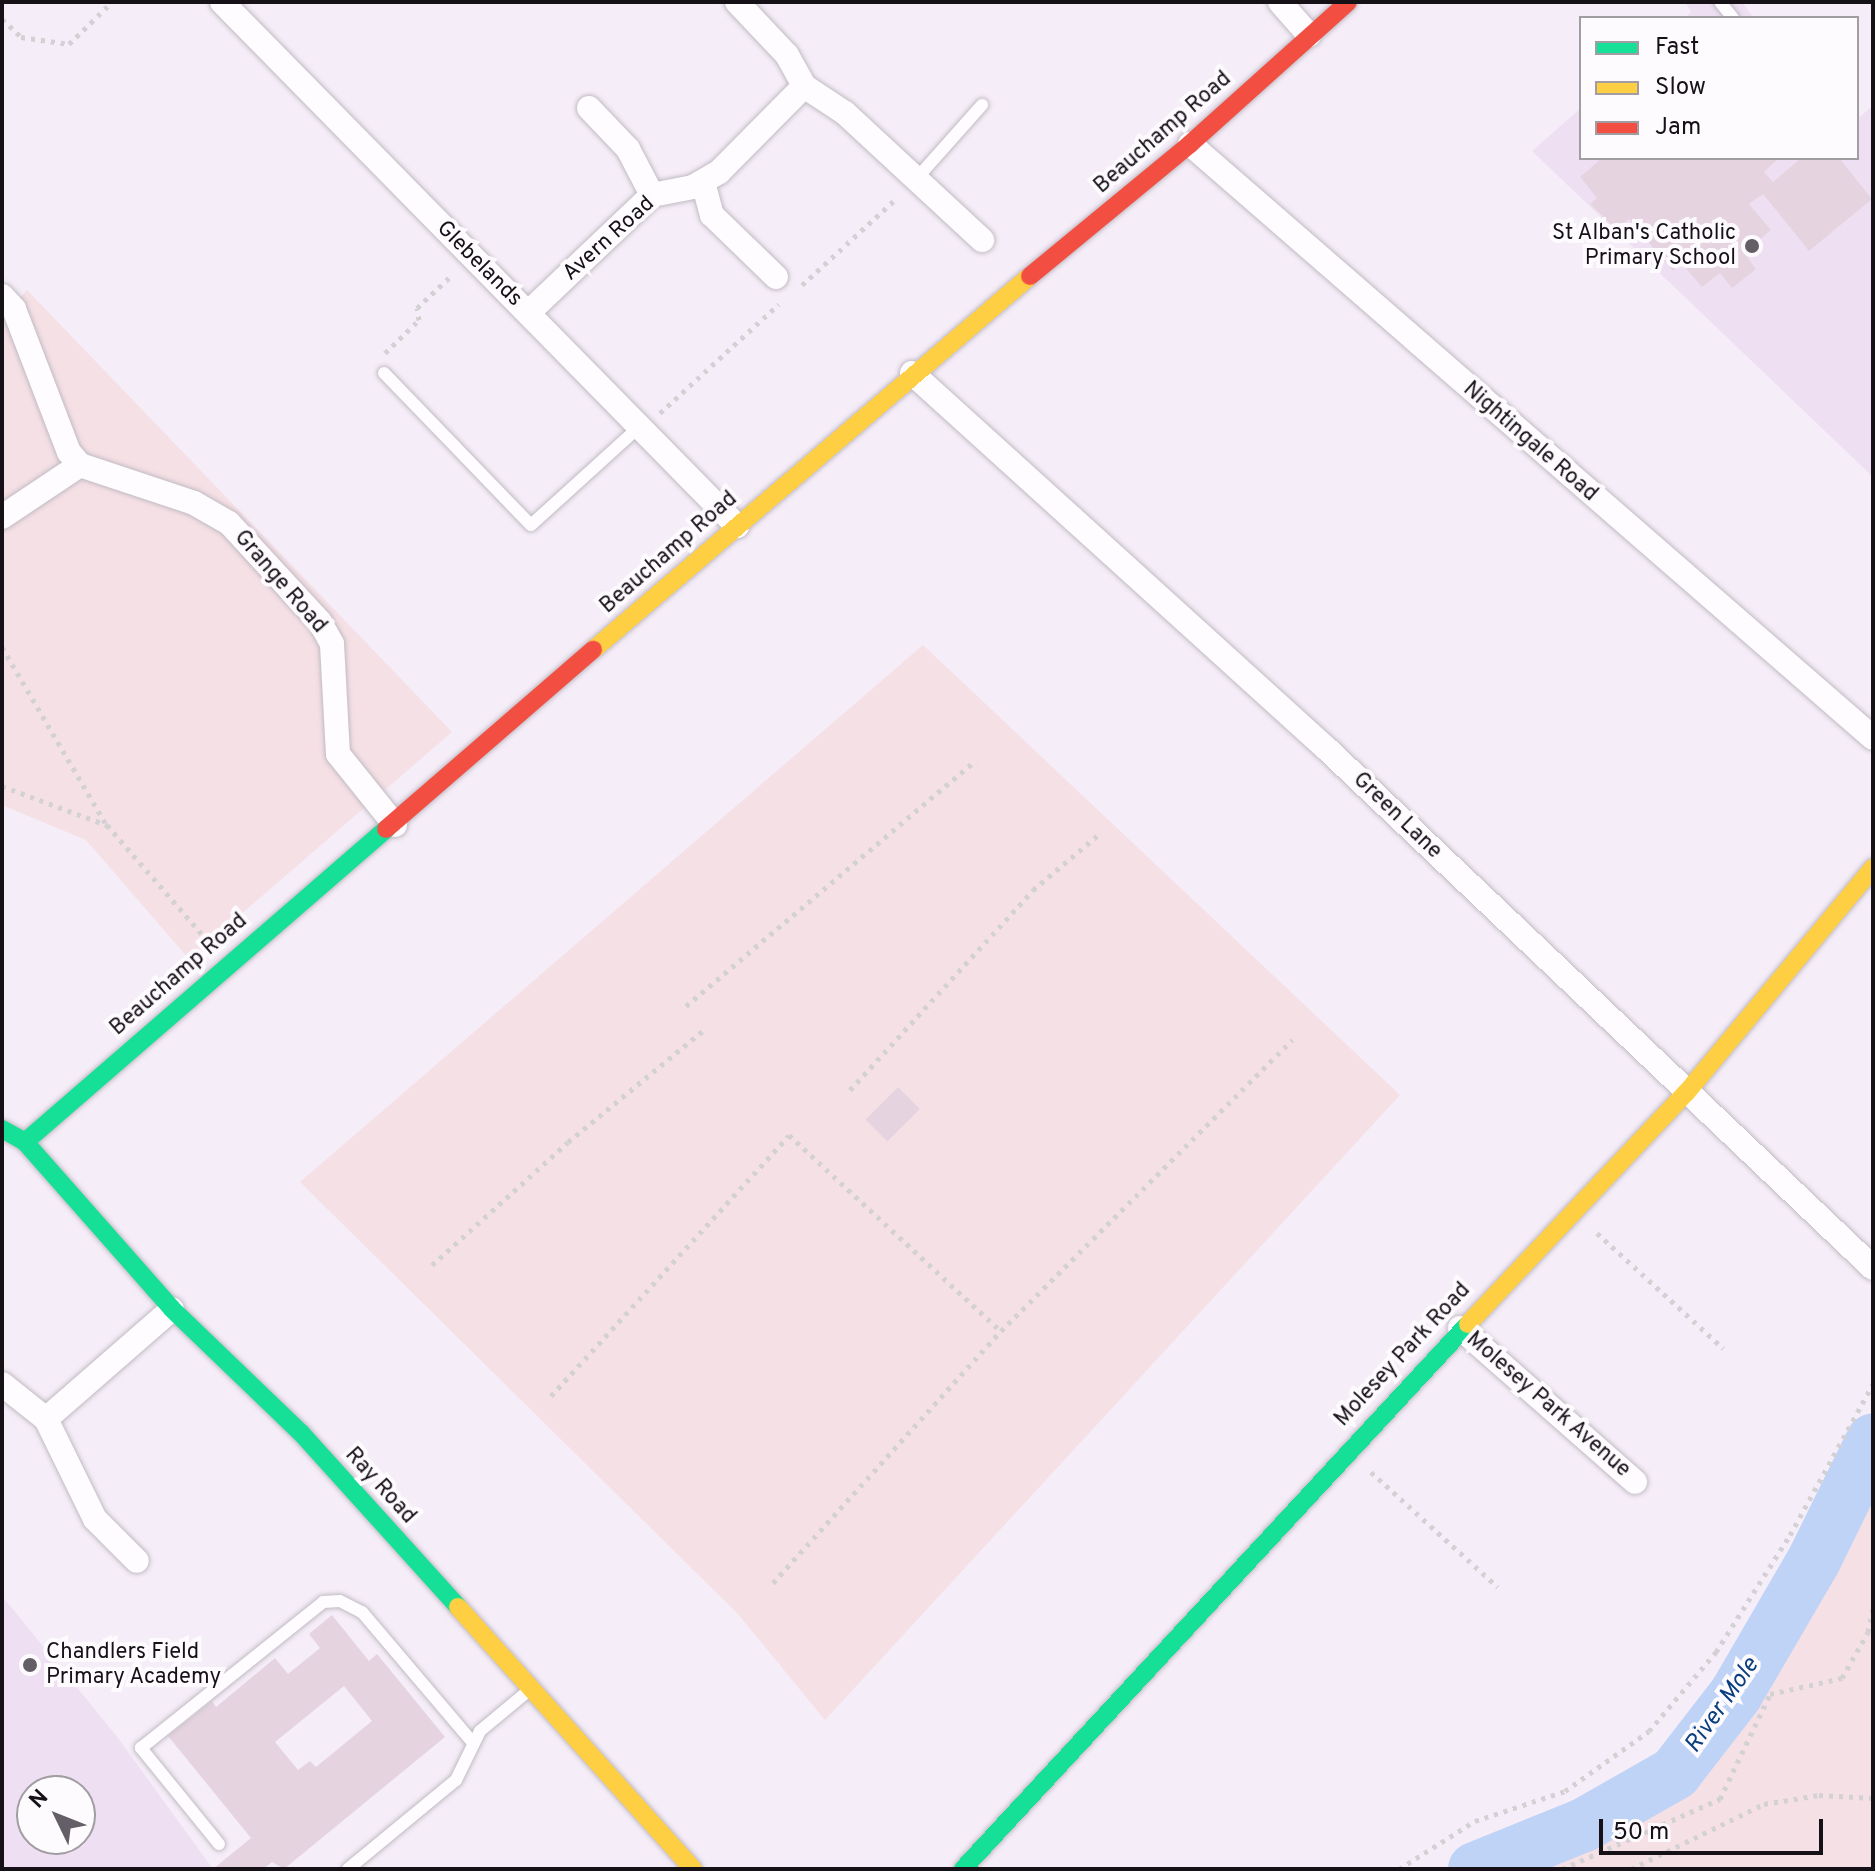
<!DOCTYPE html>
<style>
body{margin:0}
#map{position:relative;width:1875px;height:1871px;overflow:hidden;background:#f5edf8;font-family:Overpass,sans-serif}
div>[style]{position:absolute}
.built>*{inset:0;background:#eee0f2}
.green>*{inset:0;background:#f5e0e5}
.river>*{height:54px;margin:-27px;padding:0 27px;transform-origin:27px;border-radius:27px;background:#bfd3f7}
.building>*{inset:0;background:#e5d4e0;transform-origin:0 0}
.path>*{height:5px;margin-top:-2.5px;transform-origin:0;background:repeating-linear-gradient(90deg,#d3d1d3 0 4px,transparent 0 10px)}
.roads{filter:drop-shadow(0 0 2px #c1bbc3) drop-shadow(0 0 2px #c1bbc3)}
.lane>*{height:12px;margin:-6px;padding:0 6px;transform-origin:6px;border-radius:6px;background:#fefcfe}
.street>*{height:24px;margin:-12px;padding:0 12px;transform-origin:12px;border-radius:12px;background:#fefcfe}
.fast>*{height:18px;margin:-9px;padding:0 9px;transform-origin:9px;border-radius:9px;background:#16e098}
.slow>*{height:18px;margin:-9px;padding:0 9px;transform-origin:9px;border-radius:9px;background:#ffcf43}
.jam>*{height:18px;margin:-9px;padding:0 9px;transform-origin:9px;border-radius:9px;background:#f24e42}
.dots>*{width:22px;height:22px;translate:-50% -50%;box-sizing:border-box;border:4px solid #fefbff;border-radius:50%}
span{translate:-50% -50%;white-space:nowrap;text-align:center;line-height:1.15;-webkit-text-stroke:8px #fefbff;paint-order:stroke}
.street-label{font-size:22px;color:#161117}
.poi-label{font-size:22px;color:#161117}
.right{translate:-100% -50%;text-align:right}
.left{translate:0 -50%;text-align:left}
.water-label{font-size:24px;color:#093e7f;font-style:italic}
.frame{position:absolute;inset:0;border:4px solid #161117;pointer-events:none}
.legend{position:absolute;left:1579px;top:16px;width:280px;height:144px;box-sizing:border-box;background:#fefbff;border:2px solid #a19da2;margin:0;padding:10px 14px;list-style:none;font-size:24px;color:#161117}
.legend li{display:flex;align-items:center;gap:16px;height:40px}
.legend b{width:40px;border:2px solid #a19da2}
.north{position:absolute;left:16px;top:1775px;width:80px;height:80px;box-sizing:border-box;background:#fefbff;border:2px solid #a19da2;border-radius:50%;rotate:313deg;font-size:22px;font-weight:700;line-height:32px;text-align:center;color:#161117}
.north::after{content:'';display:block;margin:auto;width:28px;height:36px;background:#645e66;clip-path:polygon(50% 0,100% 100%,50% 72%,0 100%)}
.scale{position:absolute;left:1599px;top:1819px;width:224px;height:36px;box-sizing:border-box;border:4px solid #161117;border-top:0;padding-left:10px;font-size:24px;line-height:28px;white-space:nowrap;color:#161117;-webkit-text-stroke:6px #fefbff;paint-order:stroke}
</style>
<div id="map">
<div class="built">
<div style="clip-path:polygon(1685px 2px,1742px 2px,1754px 18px,1685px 18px,1691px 12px)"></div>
<div style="clip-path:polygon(1873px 106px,1873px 477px,1532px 151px,1581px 108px,1581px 158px,1857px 158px,1857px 119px)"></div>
<div style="clip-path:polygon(evenodd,2px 1596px,115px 1734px,213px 1869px,2px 1869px,2px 1596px,32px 1791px,80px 1791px,80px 1839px,32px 1839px,32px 1791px)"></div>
</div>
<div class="green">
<div style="clip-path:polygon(27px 290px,452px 732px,189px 959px,86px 840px,2px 805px,2px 318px)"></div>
<div style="clip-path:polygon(923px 645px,1400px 1095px,825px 1720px,738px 1614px,300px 1182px)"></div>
<div style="clip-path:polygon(1873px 1484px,1873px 1869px,1528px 1869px,1619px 1835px,1721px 1756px,1762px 1669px)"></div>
</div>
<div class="river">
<div style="left:1475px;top:1869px;width:118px;rotate:-22deg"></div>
<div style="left:1584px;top:1825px;width:105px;rotate:-29.7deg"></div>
<div style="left:1675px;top:1773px;width:100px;rotate:-52.3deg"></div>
<div style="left:1736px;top:1694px;width:157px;rotate:-59.8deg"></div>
<div style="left:1815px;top:1558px;width:131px;rotate:-63.8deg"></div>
</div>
<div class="building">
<div style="clip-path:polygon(1602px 158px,1779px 158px,1764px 172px,1773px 182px,1801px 158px,1839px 158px,1872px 199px,1809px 251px,1763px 194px,1749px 204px,1771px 230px,1744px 253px,1756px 269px,1732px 288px,1720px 273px,1702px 287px,1681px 263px,1673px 271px,1629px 219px,1616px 229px,1590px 204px,1597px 198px,1580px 177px)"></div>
<div style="left:898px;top:1087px;width:31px;height:46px;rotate:45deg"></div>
<div style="clip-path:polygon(evenodd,332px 1615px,369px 1661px,377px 1654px,445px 1737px,284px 1869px,272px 1862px,263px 1869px,213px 1869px,251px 1838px,168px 1736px,212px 1701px,216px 1707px,275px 1658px,288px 1674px,320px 1648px,309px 1634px,332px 1615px,344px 1686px,372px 1721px,316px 1767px,310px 1761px,298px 1770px,275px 1742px,344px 1686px)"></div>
</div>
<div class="path">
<div style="left:2px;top:19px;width:26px;rotate:43deg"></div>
<div style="left:21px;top:37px;width:49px;rotate:8.3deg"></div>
<div style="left:69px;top:44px;width:60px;rotate:-44.3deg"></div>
<div style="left:802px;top:285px;width:130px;rotate:-42.5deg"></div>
<div style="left:385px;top:353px;width:47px;rotate:-44.1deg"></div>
<div style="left:419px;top:320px;width:12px;rotate:-99deg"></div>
<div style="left:417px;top:308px;width:50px;rotate:-43.4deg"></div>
<div style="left:660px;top:413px;width:161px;rotate:-42.5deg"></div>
<div style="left:2px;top:647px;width:205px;rotate:59.6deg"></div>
<div style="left:2px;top:786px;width:112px;rotate:20.4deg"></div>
<div style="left:107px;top:825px;width:154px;rotate:49deg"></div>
<div style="left:686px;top:1006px;width:380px;rotate:-40.3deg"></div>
<div style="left:850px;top:1090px;width:271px;rotate:-47.5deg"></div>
<div style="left:1033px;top:890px;width:84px;rotate:-40.2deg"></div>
<div style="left:1597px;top:1233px;width:171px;rotate:42.4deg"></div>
<div style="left:432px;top:1265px;width:183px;rotate:-42.1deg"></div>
<div style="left:568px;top:1142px;width:178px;rotate:-39.5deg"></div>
<div style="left:551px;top:1396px;width:353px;rotate:-47.6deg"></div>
<div style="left:789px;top:1135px;width:289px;rotate:42.8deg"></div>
<div style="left:1371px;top:1472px;width:171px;rotate:42.2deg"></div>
<div style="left:773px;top:1583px;width:340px;rotate:-47.9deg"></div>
<div style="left:1001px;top:1331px;width:412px;rotate:-45deg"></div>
<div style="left:1399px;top:1869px;width:90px;rotate:-32.3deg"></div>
<div style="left:1475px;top:1821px;width:95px;rotate:-18.4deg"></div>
<div style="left:1565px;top:1791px;width:103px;rotate:-35.5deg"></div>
<div style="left:1649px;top:1731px;width:104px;rotate:-49.7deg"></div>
<div style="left:1716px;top:1652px;width:138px;rotate:-57.7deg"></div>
<div style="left:1790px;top:1535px;width:172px;rotate:-61.2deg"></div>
<div style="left:1562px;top:1869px;width:173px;rotate:-23.9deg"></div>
<div style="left:1720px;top:1799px;width:116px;rotate:-64.5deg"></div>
<div style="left:1770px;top:1694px;width:74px;rotate:-12.5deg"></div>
<div style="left:1842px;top:1678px;width:53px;rotate:-60.5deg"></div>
<div style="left:1868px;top:1632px;width:24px;rotate:-78deg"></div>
<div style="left:1631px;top:1869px;width:148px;rotate:-26deg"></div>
<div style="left:1764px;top:1804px;width:56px;rotate:-9.3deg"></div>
<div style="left:1819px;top:1795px;width:54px;rotate:3.2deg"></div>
</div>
<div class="roads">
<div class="lane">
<div style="left:1720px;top:2px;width:21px;rotate:51deg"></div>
<div style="left:917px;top:178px;width:98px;rotate:-48.3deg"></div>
<div style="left:384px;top:373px;width:211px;rotate:46deg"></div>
<div style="left:531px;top:525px;width:146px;rotate:-42.2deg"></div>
<div style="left:219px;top:1844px;width:124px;rotate:-129.1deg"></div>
<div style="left:141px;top:1748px;width:233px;rotate:-38.7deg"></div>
<div style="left:323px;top:1602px;width:17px;rotate:-3deg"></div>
<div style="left:340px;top:1601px;width:25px;rotate:27deg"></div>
<div style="left:362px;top:1612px;width:172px;rotate:49.7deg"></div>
<div style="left:348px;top:1869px;width:140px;rotate:-39.5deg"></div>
<div style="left:456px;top:1780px;width:55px;rotate:-63.9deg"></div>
<div style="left:480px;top:1731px;width:62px;rotate:-39.8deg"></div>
</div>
<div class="street">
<div style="left:222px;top:2px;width:735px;rotate:45.5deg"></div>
<div style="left:737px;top:2px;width:73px;rotate:46.7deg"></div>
<div style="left:787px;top:55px;width:35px;rotate:61deg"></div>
<div style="left:804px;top:86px;width:49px;rotate:33.4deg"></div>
<div style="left:845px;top:113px;width:187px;rotate:42.8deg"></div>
<div style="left:1280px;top:2px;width:44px;rotate:48.7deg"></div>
<div style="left:589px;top:108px;width:57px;rotate:46.4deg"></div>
<div style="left:628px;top:149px;width:52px;rotate:62.4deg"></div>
<div style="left:1190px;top:144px;width:905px;rotate:41.01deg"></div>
<div style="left:703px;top:182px;width:34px;rotate:75deg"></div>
<div style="left:712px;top:215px;width:89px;rotate:44.1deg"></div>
<div style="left:2px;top:296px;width:18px;rotate:47deg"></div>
<div style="left:14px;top:309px;width:153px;rotate:69deg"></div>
<div style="left:69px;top:452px;width:17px;rotate:50deg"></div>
<div style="left:80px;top:465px;width:120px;rotate:18.4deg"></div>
<div style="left:194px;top:503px;width:40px;rotate:29.7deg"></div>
<div style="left:229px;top:523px;width:134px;rotate:47.4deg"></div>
<div style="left:320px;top:622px;width:25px;rotate:61deg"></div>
<div style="left:332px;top:644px;width:110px;rotate:86.9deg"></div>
<div style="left:338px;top:754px;width:91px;rotate:51.2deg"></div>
<div style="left:528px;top:313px;width:171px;rotate:-43.6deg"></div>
<div style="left:652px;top:195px;width:42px;rotate:-11deg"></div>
<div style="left:693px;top:187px;width:30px;rotate:-30deg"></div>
<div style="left:719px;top:172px;width:121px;rotate:-45.3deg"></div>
<div style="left:912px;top:373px;width:560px;rotate:42.18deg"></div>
<div style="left:1327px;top:749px;width:753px;rotate:43.55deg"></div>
<div style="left:2px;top:517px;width:94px;rotate:-33.7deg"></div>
<div style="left:1460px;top:1328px;width:233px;rotate:41.3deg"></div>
<div style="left:2px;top:1384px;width:56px;rotate:38.5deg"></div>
<div style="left:46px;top:1419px;width:111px;rotate:63.9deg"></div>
<div style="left:95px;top:1519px;width:59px;rotate:45deg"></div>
<div style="left:46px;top:1419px;width:167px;rotate:-41.1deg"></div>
</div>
<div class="fast">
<div style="left:2px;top:1129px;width:26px;rotate:29deg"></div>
<div style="left:25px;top:1142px;width:222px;rotate:48.6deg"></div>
<div style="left:172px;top:1309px;width:179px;rotate:43.9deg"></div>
<div style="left:301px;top:1433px;width:234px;rotate:47.9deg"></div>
<div style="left:25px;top:1142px;width:478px;rotate:-40.9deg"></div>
<div style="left:963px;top:1869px;width:743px;rotate:-47.18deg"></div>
</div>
<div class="slow">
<div style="left:593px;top:650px;width:575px;rotate:-40.56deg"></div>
<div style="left:1468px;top:1324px;width:318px;rotate:-46.7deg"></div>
<div style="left:1686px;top:1093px;width:293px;rotate:-50.3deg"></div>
<div style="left:458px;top:1607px;width:352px;rotate:48.1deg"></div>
</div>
<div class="jam">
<div style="left:1030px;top:276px;width:207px;rotate:-39.5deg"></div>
<div style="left:1190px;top:144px;width:212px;rotate:-41.9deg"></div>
<div style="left:386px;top:829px;width:274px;rotate:-40.9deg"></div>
</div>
</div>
<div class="dots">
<div style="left:1752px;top:246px;background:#645e66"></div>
<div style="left:30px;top:1665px;background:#645e66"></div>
</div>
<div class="street-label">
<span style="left:1163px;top:133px;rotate:-41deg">Beauchamp Road</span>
<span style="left:609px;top:239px;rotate:-42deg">Avern Road</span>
<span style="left:479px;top:264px;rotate:45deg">Glebelands</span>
<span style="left:1530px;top:442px;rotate:41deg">Nightingale Road</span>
<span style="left:669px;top:553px;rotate:-41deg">Beauchamp Road</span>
<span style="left:280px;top:582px;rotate:49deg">Grange Road</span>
<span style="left:1397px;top:816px;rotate:44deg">Green Lane</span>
<span style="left:179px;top:975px;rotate:-41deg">Beauchamp Road</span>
<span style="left:1403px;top:1355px;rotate:-47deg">Molesey Park Road</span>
<span style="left:1548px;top:1405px;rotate:41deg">Molesey Park Avenue</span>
<span style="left:380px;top:1486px;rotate:48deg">Ray Road</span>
</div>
<div class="poi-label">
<span class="right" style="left:1736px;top:246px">St Alban's Catholic<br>Primary School</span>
<span class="left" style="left:46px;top:1665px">Chandlers Field<br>Primary Academy</span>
</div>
<div class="water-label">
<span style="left:1723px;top:1706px;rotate:-55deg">River Mole</span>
</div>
<div class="frame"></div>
<ul class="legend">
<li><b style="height:10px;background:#16e098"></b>Fast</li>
<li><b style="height:10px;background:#ffcf43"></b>Slow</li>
<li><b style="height:10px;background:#f24e42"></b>Jam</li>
</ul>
<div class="north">N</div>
<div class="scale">50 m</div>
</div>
